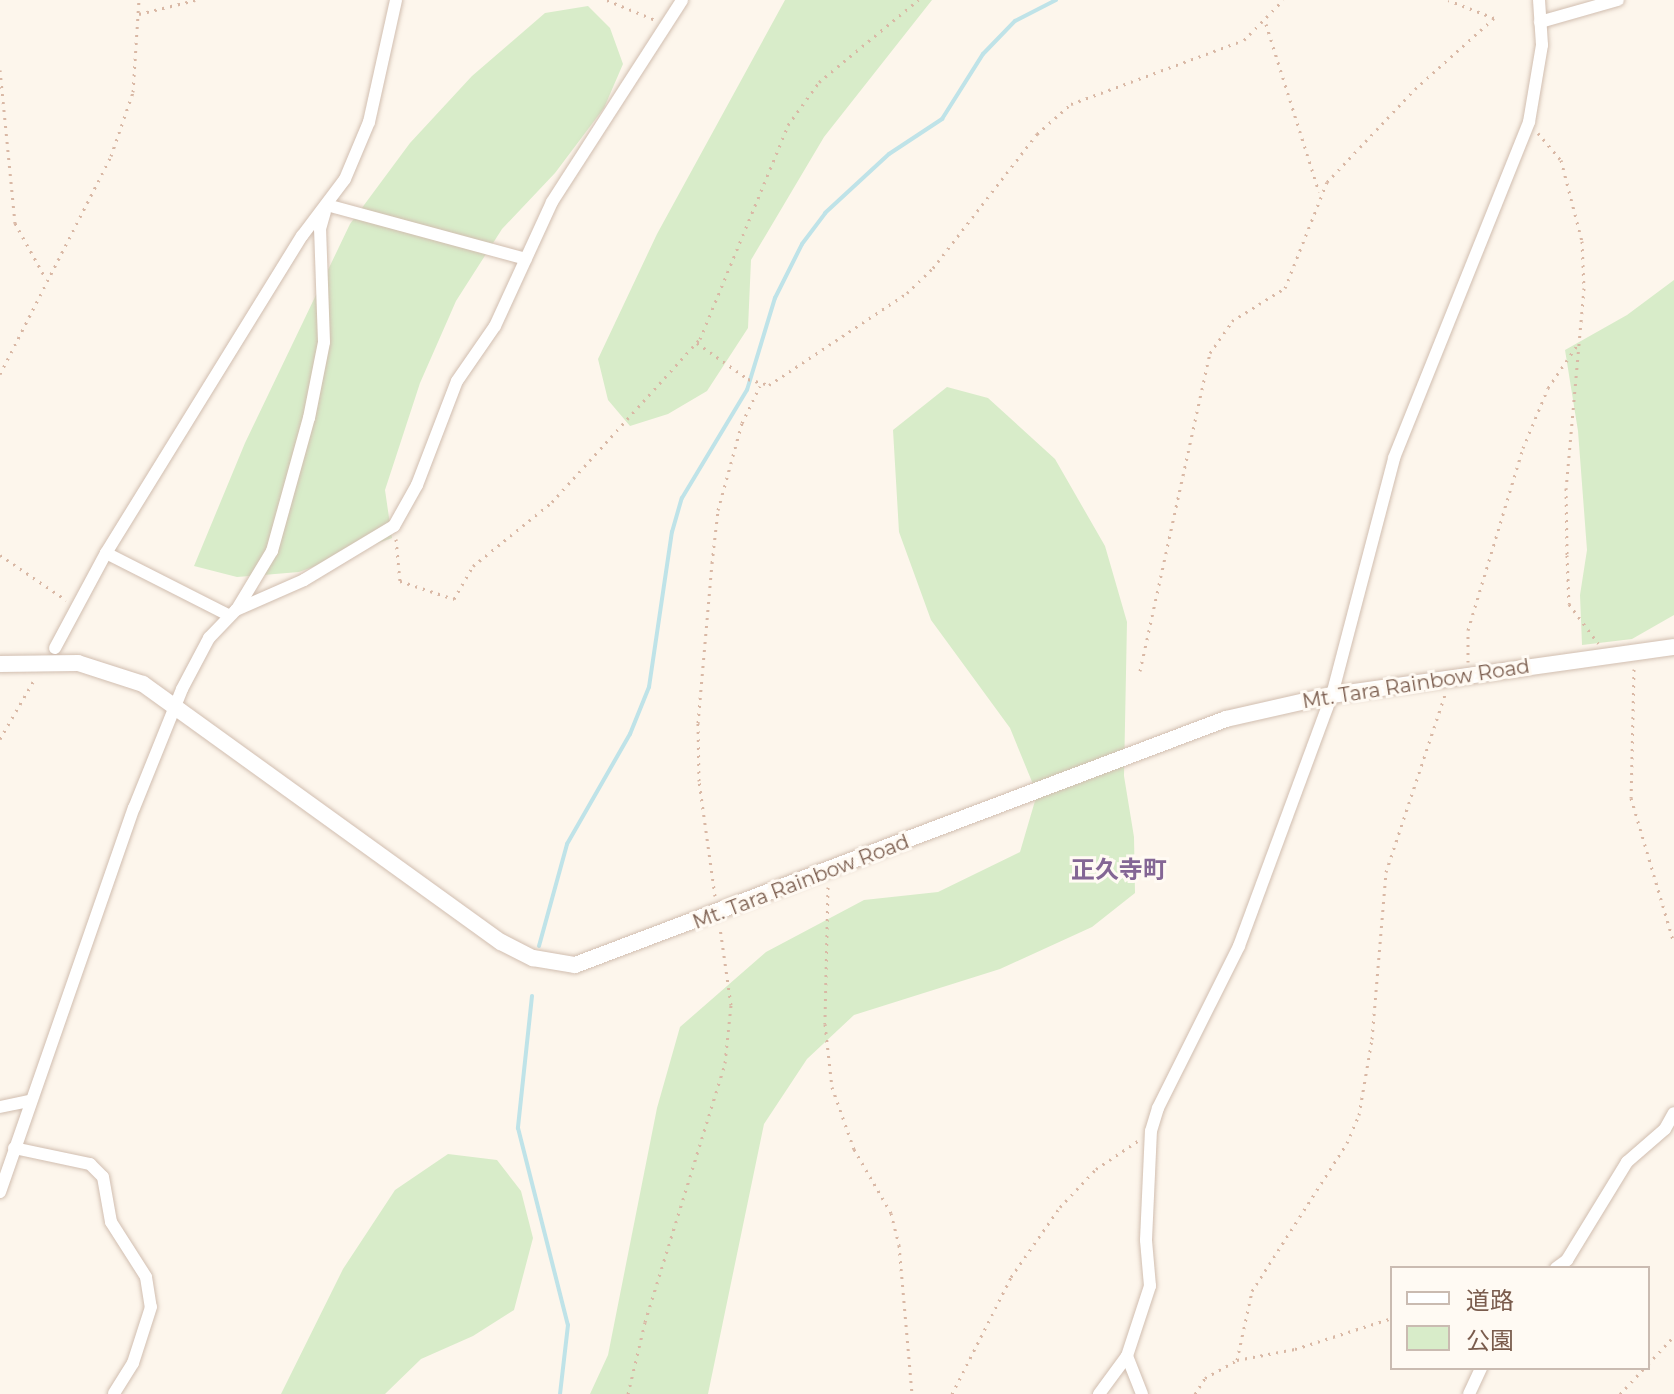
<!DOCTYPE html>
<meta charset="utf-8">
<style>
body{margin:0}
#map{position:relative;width:1674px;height:1394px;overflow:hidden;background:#fdf6ec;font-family:Montserrat,"Noto Sans JP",sans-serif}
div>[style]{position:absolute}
.green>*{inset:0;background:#d8ecc9}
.stream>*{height:4px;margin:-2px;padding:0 2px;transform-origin:2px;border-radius:2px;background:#bfe3e8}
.path>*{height:3px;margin-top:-1.5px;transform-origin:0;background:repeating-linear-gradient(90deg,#d9b8a5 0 2px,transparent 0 8px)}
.roads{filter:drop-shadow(0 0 2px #d1beb0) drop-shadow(0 0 2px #d1beb0)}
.street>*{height:12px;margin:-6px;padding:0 6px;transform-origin:6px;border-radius:6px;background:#fff}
.secondary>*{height:16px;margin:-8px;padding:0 8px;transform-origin:8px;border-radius:8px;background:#fff}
span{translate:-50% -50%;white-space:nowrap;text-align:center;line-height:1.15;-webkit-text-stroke:6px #fffaf3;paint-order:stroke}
.street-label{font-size:20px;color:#7a5c4d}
.quarter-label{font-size:24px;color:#846695;font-weight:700}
.legend{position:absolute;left:1390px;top:1266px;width:260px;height:104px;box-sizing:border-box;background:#fffaf3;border:2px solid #cabbb1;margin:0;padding:10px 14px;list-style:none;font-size:24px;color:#7a5c4d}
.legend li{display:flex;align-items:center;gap:16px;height:40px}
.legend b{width:40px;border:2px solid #cabbb1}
</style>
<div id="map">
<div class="green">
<div style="clip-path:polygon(785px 0,932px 0,824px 137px,751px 260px,748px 328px,707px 391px,668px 414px,630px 426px,608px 400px,598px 359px,657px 234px)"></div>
<div style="clip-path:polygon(588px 6px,610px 28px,623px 64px,604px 108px,555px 173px,502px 229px,456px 301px,420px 383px,385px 490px,392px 538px,299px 572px,237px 577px,194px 566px,245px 443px,350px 224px,410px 143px,472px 76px,545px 13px)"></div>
<div style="clip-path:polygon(1674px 280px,1674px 615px,1632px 639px,1582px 645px,1580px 595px,1587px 550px,1578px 431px,1565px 350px,1627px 315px)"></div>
<div style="clip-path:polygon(947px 387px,988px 398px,1055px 459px,1105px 546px,1127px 622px,1124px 776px,1134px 837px,1135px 893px,1092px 927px,1000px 969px,854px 1015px,807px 1059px,764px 1124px,708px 1394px,590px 1394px,608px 1355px,657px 1108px,680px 1027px,766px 952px,864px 900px,938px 892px,1020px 852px,1037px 794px,1010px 728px,931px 620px,899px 532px,893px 430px)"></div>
<div style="clip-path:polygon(448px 1154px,497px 1160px,521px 1191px,533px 1238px,514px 1310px,473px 1336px,421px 1359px,385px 1394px,281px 1394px,343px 1269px,395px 1190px)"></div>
</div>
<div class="stream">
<div style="left:539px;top:946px;width:106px;rotate:-74.6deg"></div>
<div style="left:567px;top:844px;width:127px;rotate:-60.2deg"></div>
<div style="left:630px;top:734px;width:51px;rotate:-68deg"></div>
<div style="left:649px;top:687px;width:157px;rotate:-81.6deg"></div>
<div style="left:672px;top:532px;width:35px;rotate:-74deg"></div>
<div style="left:682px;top:498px;width:126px;rotate:-59deg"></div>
<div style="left:747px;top:390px;width:96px;rotate:-73.1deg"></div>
<div style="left:775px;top:298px;width:60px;rotate:-63.4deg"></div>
<div style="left:802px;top:244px;width:39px;rotate:-53deg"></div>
<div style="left:825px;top:213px;width:87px;rotate:-42.7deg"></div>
<div style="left:889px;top:154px;width:64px;rotate:-33.4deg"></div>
<div style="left:942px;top:119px;width:77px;rotate:-57.8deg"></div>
<div style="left:983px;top:54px;width:46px;rotate:-45.9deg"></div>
<div style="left:1015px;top:21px;width:46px;rotate:-27.1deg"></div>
<div style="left:532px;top:996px;width:133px;rotate:96.1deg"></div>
<div style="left:518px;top:1128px;width:203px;rotate:75.8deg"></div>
<div style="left:568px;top:1325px;width:69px;rotate:96.6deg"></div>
</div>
<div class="path">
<div style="left:607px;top:0;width:52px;rotate:22.6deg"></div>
<div style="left:139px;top:14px;width:58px;rotate:-14deg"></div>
<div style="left:1266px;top:24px;width:176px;rotate:72.5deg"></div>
<div style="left:0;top:70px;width:154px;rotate:84.4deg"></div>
<div style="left:15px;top:223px;width:64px;rotate:61deg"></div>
<div style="left:1538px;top:133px;width:35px;rotate:50deg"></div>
<div style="left:1561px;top:160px;width:84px;rotate:75.5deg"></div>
<div style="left:1582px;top:241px;width:47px;rotate:87.6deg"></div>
<div style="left:1584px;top:288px;width:201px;rotate:95.1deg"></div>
<div style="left:1566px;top:488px;width:67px;rotate:89.1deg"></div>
<div style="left:1567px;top:555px;width:49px;rotate:87.7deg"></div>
<div style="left:1569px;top:604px;width:49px;rotate:53.4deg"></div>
<div style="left:697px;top:343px;width:62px;rotate:35.2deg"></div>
<div style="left:748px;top:379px;width:22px;rotate:16deg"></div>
<div style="left:769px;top:385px;width:166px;rotate:-33.7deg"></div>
<div style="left:907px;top:293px;width:36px;rotate:-44deg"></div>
<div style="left:933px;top:268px;width:170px;rotate:-52.2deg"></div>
<div style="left:1037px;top:134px;width:45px;rotate:-41.4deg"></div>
<div style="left:1071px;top:104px;width:184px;rotate:-20.3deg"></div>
<div style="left:1244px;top:40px;width:56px;rotate:-45.7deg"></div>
<div style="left:0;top:374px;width:245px;rotate:-63deg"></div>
<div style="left:111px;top:156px;width:68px;rotate:-71deg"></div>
<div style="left:133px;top:92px;width:92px;rotate:-86.3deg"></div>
<div style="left:396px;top:539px;width:42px;rotate:84.6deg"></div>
<div style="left:400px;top:581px;width:57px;rotate:18.4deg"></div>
<div style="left:454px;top:599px;width:38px;rotate:-60deg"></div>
<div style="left:473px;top:566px;width:102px;rotate:-39deg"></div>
<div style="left:552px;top:502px;width:220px;rotate:-47.8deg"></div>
<div style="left:700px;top:339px;width:231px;rotate:-67.6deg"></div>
<div style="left:788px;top:125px;width:53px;rotate:-54.2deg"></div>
<div style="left:819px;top:82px;width:129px;rotate:-39.6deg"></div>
<div style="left:0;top:555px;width:80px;rotate:34.3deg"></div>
<div style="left:1468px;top:662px;width:32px;rotate:-90deg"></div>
<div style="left:1468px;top:630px;width:190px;rotate:-73.2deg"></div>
<div style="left:1523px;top:448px;width:65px;rotate:-67.4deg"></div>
<div style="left:1548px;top:388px;width:53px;rotate:-55.7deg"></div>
<div style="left:1634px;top:669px;width:129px;rotate:91.3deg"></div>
<div style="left:1631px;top:798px;width:151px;rotate:73.5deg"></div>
<div style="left:1140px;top:671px;width:326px;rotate:-77.6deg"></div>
<div style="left:1210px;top:353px;width:39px;rotate:-55deg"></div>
<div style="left:1232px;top:321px;width:62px;rotate:-31.9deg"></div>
<div style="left:1285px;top:288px;width:114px;rotate:-68.4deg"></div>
<div style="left:1327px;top:182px;width:128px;rotate:-46.6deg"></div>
<div style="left:1415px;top:89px;width:106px;rotate:-41.9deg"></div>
<div style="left:1494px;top:18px;width:49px;rotate:-158.6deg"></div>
<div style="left:0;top:739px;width:68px;rotate:-60deg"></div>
<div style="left:828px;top:887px;width:137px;rotate:91.3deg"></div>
<div style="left:825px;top:1024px;width:63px;rotate:83.7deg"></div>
<div style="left:832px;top:1087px;width:66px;rotate:70.5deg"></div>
<div style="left:854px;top:1149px;width:74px;rotate:60deg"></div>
<div style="left:891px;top:1213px;width:33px;rotate:76deg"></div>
<div style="left:899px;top:1245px;width:150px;rotate:85deg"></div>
<div style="left:715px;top:896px;width:116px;rotate:-97.9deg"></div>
<div style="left:699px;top:781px;width:58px;rotate:-91deg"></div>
<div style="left:698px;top:723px;width:161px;rotate:-85deg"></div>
<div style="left:712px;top:563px;width:53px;rotate:-83.5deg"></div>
<div style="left:718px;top:510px;width:90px;rotate:-74.6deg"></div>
<div style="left:742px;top:423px;width:41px;rotate:-64.1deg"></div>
<div style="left:1237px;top:1360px;width:71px;rotate:-77.7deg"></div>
<div style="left:1252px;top:1291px;width:176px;rotate:-57.3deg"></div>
<div style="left:1347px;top:1143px;width:30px;rotate:-67deg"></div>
<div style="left:1359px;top:1115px;width:77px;rotate:-80.3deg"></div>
<div style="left:1372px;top:1039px;width:168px;rotate:-85.2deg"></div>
<div style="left:1386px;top:872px;width:187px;rotate:-71.6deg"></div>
<div style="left:1648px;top:1364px;width:38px;rotate:-47deg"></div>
<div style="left:628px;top:1394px;width:74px;rotate:-76.7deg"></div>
<div style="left:645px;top:1322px;width:271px;rotate:-72.8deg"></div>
<div style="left:725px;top:1063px;width:58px;rotate:-84.1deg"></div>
<div style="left:731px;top:1005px;width:78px;rotate:-98.1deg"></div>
<div style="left:952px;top:1394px;width:131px;rotate:-63.2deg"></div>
<div style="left:1011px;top:1277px;width:85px;rotate:-55deg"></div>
<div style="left:1060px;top:1207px;width:52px;rotate:-46.5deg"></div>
<div style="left:1096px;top:1169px;width:52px;rotate:-34deg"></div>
<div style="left:1195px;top:1394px;width:19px;rotate:-58deg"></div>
<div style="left:1205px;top:1378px;width:37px;rotate:-29deg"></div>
<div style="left:1237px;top:1360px;width:59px;rotate:-10.7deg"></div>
<div style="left:1295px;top:1349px;width:102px;rotate:-17.7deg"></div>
<div style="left:1620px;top:1394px;width:35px;rotate:-47deg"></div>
</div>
<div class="roads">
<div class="street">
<div style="left:1540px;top:22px;width:81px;rotate:-15.8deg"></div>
<div style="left:327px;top:205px;width:206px;rotate:15.2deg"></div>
<div style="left:106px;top:553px;width:137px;rotate:26.9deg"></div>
<div style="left:237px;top:609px;width:68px;rotate:-58.9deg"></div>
<div style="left:272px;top:551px;width:138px;rotate:-74.5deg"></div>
<div style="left:309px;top:418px;width:77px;rotate:-78.8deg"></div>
<div style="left:324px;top:342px;width:113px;rotate:-92deg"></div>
<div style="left:320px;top:229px;width:18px;rotate:-74deg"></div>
<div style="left:55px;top:648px;width:108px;rotate:-61.8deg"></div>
<div style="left:106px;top:553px;width:373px;rotate:-58.3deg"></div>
<div style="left:302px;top:236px;width:71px;rotate:-53deg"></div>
<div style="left:345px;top:179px;width:62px;rotate:-67.2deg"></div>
<div style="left:369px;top:122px;width:125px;rotate:-77.5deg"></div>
<div style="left:0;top:1107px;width:30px;rotate:-12deg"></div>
<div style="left:14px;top:1148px;width:78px;rotate:11.9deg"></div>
<div style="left:90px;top:1164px;width:18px;rotate:45deg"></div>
<div style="left:103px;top:1177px;width:46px;rotate:79.9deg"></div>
<div style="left:111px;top:1222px;width:65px;rotate:57.5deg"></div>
<div style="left:146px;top:1277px;width:30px;rotate:81deg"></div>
<div style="left:151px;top:1307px;width:59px;rotate:107.8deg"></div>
<div style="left:133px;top:1363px;width:36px;rotate:122deg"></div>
<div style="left:0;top:1192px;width:407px;rotate:-70.8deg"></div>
<div style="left:134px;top:808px;width:128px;rotate:-68deg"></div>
<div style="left:182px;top:689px;width:58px;rotate:-62.1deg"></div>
<div style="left:209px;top:638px;width:39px;rotate:-46deg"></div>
<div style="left:236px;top:610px;width:74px;rotate:-23.8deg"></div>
<div style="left:304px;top:580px;width:105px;rotate:-31deg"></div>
<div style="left:394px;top:526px;width:47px;rotate:-60.7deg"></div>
<div style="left:417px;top:485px;width:111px;rotate:-69deg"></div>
<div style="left:457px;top:381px;width:67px;rotate:-55.4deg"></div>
<div style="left:495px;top:326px;width:136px;rotate:-65.3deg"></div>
<div style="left:552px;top:202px;width:240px;rotate:-57.2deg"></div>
<div style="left:1556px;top:1268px;width:14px;rotate:-36deg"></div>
<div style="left:1567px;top:1260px;width:115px;rotate:-58.5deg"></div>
<div style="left:1627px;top:1162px;width:50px;rotate:-41deg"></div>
<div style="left:1665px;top:1129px;width:18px;rotate:-61deg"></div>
<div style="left:1127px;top:1356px;width:41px;rotate:68.5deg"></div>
<div style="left:1099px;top:1394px;width:47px;rotate:-53.6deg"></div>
<div style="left:1127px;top:1356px;width:74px;rotate:-71.8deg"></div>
<div style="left:1150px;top:1286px;width:46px;rotate:-95deg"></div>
<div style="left:1146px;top:1240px;width:109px;rotate:-87.4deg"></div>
<div style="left:1151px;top:1131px;width:24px;rotate:-73deg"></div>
<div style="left:1158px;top:1108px;width:181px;rotate:-63.4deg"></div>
<div style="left:1239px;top:946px;width:268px;rotate:-69.7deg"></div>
<div style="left:1332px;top:695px;width:245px;rotate:-75.3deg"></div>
<div style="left:1394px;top:458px;width:362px;rotate:-68.1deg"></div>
<div style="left:1529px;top:122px;width:78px;rotate:-80.4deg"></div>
<div style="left:1542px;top:45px;width:45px;rotate:-93.8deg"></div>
<div style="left:1469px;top:1394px;width:29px;rotate:-65deg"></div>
</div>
<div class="secondary">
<div style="left:0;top:664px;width:78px;rotate:-0.7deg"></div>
<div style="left:78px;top:663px;width:68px;rotate:17.9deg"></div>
<div style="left:143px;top:684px;width:441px;rotate:35.8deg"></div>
<div style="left:501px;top:942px;width:36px;rotate:27deg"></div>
<div style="left:533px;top:958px;width:43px;rotate:9.5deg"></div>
<div style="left:575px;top:965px;width:696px;rotate:-20.7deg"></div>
<div style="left:1226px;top:719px;width:109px;rotate:-12.8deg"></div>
<div style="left:1332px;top:695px;width:345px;rotate:-8deg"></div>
</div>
</div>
<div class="street-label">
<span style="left:1416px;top:684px;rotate:-9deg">Mt. Tara Rainbow Road</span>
<span style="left:801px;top:882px;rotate:-21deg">Mt. Tara Rainbow Road</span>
</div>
<div class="quarter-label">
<span style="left:1119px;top:870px">正久寺町</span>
</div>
<ul class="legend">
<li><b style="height:10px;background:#fff"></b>道路</li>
<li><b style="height:22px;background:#d8ecc9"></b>公園</li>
</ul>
</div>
